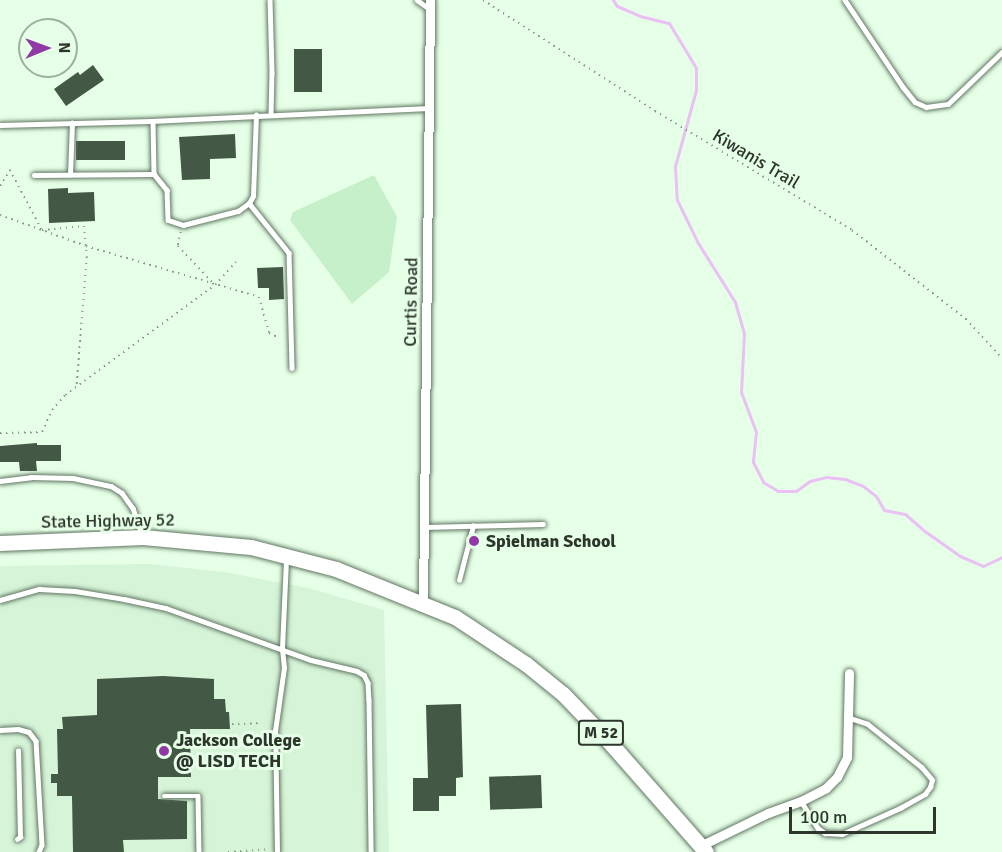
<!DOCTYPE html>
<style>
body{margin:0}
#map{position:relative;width:1002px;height:852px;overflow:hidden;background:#e6ffe7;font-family:Signika,sans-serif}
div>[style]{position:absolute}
.built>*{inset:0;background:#d6f4d8}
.green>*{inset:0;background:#c5f0c9}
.stream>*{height:3px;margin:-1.5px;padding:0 1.5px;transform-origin:1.5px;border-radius:1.5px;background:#eac0f5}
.building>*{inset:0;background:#435845;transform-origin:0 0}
.path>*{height:1.5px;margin-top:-0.75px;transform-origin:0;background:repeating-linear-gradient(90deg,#8a9b8a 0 1.5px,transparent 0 6px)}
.roads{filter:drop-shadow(0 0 2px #617763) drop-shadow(0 0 2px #617763)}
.service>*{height:4.5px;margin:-2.25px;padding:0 2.25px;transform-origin:2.25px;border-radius:2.25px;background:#fff}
.minor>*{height:9px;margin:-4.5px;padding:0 4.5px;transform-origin:4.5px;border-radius:4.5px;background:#fff}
.primary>*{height:15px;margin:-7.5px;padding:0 7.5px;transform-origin:7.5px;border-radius:7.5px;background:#fff}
.dots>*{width:16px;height:16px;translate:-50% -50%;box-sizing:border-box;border:3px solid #e6ffe7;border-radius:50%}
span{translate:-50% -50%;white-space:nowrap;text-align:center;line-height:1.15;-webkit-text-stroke:6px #e6ffe7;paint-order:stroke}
.shield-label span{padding:2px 4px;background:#e6ffe7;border:2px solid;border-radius:4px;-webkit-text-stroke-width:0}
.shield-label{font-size:16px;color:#2d362d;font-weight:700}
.street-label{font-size:18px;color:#2d362d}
.poi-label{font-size:18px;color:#2d362d;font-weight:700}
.left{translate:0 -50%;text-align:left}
.north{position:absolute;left:18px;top:18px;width:60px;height:60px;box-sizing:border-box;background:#e6ffe7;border:2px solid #9caf9d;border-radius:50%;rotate:89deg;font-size:16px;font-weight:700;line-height:24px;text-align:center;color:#2d362d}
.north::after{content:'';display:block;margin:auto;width:21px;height:27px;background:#913aa7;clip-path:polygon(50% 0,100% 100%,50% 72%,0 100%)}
.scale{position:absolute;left:789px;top:807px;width:147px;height:27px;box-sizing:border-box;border:3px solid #2d362d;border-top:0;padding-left:8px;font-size:18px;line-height:21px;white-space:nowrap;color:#2d362d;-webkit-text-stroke:4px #e6ffe7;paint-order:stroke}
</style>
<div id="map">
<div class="built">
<div style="clip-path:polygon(149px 564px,224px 572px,308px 588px,384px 610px,389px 852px,0 852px,0 566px)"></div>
</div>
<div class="green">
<div style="clip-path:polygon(374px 175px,397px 217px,389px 272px,352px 304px,290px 220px,293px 212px)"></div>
</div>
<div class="stream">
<div style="left:613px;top:0;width:7px;rotate:56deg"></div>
<div style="left:617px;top:6px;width:25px;rotate:23deg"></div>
<div style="left:640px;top:16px;width:30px;rotate:14deg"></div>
<div style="left:669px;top:23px;width:52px;rotate:59deg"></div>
<div style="left:696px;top:68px;width:22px;rotate:90deg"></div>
<div style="left:696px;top:90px;width:79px;rotate:105.4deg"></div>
<div style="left:675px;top:166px;width:34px;rotate:87deg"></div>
<div style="left:677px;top:200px;width:48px;rotate:64deg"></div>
<div style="left:698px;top:243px;width:70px;rotate:57.9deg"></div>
<div style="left:735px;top:302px;width:32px;rotate:74deg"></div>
<div style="left:744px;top:333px;width:59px;rotate:92.9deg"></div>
<div style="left:741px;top:392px;width:43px;rotate:69.4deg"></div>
<div style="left:756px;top:432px;width:30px;rotate:96deg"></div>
<div style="left:753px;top:462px;width:22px;rotate:63deg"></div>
<div style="left:763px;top:482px;width:17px;rotate:31deg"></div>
<div style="left:778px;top:491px;width:18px"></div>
<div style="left:796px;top:491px;width:17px;rotate:-36deg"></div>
<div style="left:810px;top:481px;width:16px;rotate:-14deg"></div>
<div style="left:826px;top:477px;width:19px;rotate:6deg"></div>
<div style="left:845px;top:479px;width:19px;rotate:21deg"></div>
<div style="left:863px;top:486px;width:16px;rotate:38deg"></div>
<div style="left:876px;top:496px;width:16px;rotate:60deg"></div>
<div style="left:884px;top:510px;width:21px;rotate:11deg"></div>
<div style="left:905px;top:514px;width:28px;rotate:41deg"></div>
<div style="left:926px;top:532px;width:42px;rotate:35.2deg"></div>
<div style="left:960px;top:556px;width:25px;rotate:23deg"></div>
<div style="left:983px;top:566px;width:21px;rotate:-25deg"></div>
</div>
<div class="building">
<div style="left:294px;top:49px;width:28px;height:43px"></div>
<div style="clip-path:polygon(93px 65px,104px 80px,66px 106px,54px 89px,78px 72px,80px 75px)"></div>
<div style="clip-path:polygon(235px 134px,236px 158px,210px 159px,210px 179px,182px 180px,179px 137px)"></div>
<div style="left:125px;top:141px;width:19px;height:49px;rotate:90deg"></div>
<div style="clip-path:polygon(68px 188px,68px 193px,94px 192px,95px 221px,49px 223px,48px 189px)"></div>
<div style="clip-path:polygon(283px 267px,284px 299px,269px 300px,269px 288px,258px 288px,257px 268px)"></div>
<div style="clip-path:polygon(37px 443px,37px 445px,61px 445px,61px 461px,36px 461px,37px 471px,20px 471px,19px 462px,0 462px,0 446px)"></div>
<div style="clip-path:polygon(163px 676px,214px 679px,214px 699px,225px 699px,226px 712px,229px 712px,230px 729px,190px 729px,191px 777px,158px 777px,158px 799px,187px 801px,187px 839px,123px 840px,124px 852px,73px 852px,72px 796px,57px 796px,57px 783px,51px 783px,51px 774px,58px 774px,57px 729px,63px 729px,62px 717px,97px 715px,97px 679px)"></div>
<div style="clip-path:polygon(461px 704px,463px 777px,456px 778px,456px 796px,439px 796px,439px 811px,413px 811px,413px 778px,428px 778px,426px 705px)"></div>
<div style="left:541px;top:775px;width:33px;height:52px;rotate:88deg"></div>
</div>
<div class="path">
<div style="left:483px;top:0;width:205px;rotate:32.8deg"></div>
<div style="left:655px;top:111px;width:230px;rotate:31.1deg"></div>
<div style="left:852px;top:230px;width:145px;rotate:38deg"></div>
<div style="left:966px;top:319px;width:53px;rotate:47.3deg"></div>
<div style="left:0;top:186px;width:19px;rotate:-58deg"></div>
<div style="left:10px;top:170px;width:68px;rotate:61.9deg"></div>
<div style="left:42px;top:230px;width:42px;rotate:-5.4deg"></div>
<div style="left:84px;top:226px;width:31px;rotate:84deg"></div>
<div style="left:87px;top:257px;width:128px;rotate:94.5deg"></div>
<div style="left:0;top:215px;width:91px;rotate:19.8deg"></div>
<div style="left:86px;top:246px;width:180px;rotate:16.4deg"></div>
<div style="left:259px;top:297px;width:37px;rotate:74deg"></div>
<div style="left:269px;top:333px;width:10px;rotate:24deg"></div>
<div style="left:181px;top:232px;width:14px;rotate:102deg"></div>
<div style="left:178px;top:246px;width:52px;rotate:46.5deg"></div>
<div style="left:0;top:433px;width:42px;rotate:-1.4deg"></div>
<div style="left:42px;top:432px;width:24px;rotate:-66deg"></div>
<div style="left:52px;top:410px;width:20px;rotate:-49deg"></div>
<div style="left:65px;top:395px;width:186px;rotate:-36.3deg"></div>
<div style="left:215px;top:285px;width:31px;rotate:-48deg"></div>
<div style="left:232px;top:724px;width:27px;rotate:-2deg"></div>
<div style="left:228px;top:852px;width:42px;rotate:-4.1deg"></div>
</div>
<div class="roads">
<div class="service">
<div style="left:270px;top:0;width:73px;rotate:88.4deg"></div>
<div style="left:272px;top:73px;width:41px;rotate:91.4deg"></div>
<div style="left:417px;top:0;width:16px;rotate:35deg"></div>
<div style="left:845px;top:0;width:105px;rotate:56.3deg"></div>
<div style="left:903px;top:87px;width:19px;rotate:51deg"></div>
<div style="left:915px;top:102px;width:12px;rotate:24deg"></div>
<div style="left:926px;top:107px;width:22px;rotate:-8deg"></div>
<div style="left:948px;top:104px;width:75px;rotate:-43.9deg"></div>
<div style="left:153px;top:121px;width:53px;rotate:88.9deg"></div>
<div style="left:154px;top:174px;width:21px;rotate:51deg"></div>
<div style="left:167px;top:190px;width:30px;rotate:88deg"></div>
<div style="left:168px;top:220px;width:16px;rotate:18deg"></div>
<div style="left:183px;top:225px;width:57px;rotate:-14.3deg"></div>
<div style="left:238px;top:211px;width:14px;rotate:-36deg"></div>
<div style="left:249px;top:203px;width:8px;rotate:-60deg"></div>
<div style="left:253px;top:196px;width:81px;rotate:-87.9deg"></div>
<div style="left:0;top:125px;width:151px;rotate:-1.5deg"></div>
<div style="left:151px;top:121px;width:278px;rotate:-2.7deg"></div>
<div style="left:34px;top:175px;width:120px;rotate:-0.5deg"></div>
<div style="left:70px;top:175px;width:52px;rotate:-87.8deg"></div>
<div style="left:249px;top:203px;width:64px;rotate:51.3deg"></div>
<div style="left:289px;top:253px;width:115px;rotate:88.5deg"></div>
<div style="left:0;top:481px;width:31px;rotate:-7deg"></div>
<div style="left:31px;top:477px;width:42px;rotate:1.4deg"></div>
<div style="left:73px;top:478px;width:39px;rotate:12deg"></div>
<div style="left:111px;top:486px;width:13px;rotate:32deg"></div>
<div style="left:122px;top:493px;width:19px;rotate:54deg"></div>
<div style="left:133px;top:508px;width:28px;rotate:71deg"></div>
<div style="left:425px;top:527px;width:118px;rotate:-1.5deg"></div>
<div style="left:459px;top:580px;width:56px;rotate:-75.5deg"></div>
<div style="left:0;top:600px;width:41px;rotate:-15.8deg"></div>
<div style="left:39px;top:589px;width:36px;rotate:3deg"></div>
<div style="left:75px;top:591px;width:50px;rotate:9.3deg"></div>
<div style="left:124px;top:599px;width:43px;rotate:12.1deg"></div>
<div style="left:166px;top:608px;width:154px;rotate:19.7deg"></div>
<div style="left:311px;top:660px;width:47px;rotate:13.4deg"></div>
<div style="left:357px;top:671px;width:8px;rotate:30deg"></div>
<div style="left:364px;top:675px;width:9px;rotate:63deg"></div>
<div style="left:368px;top:683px;width:17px;rotate:87deg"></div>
<div style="left:369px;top:700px;width:152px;rotate:89.2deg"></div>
<div style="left:0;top:730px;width:18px;rotate:-3deg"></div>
<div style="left:18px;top:729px;width:11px;rotate:15deg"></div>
<div style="left:29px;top:732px;width:11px;rotate:52deg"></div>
<div style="left:36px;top:741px;width:104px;rotate:86.7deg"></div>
<div style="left:42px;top:845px;width:8px;rotate:113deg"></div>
<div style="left:164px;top:796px;width:34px"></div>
<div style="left:198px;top:796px;width:56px;rotate:89deg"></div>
<div style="left:801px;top:801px;width:32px;rotate:58deg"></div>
<div style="left:818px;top:828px;width:9px;rotate:36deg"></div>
<div style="left:825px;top:833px;width:17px;rotate:3deg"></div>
<div style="left:842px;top:834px;width:64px;rotate:-24.1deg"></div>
<div style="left:900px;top:808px;width:29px;rotate:-29deg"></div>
<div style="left:925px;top:794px;width:9px;rotate:-54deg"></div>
<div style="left:930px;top:787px;width:7px;rotate:-74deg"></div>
<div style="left:932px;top:780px;width:16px;rotate:-130deg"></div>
<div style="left:922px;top:768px;width:70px;rotate:-141.3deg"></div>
<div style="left:867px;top:724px;width:20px;rotate:-162deg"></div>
<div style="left:17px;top:839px;width:4px;rotate:-34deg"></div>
<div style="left:20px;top:837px;width:86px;rotate:-91.3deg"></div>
<div style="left:277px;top:852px;width:121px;rotate:-90.9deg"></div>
<div style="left:275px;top:731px;width:64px;rotate:-81.9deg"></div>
<div style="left:284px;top:668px;width:20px;rotate:-96deg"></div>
<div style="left:282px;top:648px;width:88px;rotate:-87.4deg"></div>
</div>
<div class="minor">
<div style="left:423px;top:603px;width:603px;rotate:-89.33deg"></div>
<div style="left:700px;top:846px;width:76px;rotate:-25.9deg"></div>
<div style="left:768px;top:813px;width:35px;rotate:-20deg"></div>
<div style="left:801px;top:801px;width:28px;rotate:-27deg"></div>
<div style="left:826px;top:788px;width:16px;rotate:-45deg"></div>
<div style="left:837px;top:777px;width:22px;rotate:-63deg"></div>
<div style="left:847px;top:757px;width:84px;rotate:-88.6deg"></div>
</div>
<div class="primary">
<div style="left:0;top:543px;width:143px;rotate:-2.4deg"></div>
<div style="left:143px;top:537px;width:108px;rotate:5.3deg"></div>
<div style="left:251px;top:547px;width:88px;rotate:14.5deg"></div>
<div style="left:336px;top:569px;width:128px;rotate:22deg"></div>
<div style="left:455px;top:617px;width:85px;rotate:33.5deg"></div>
<div style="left:526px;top:664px;width:48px;rotate:39deg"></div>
<div style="left:563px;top:694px;width:71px;rotate:46.1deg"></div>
<div style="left:612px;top:745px;width:142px;rotate:48.7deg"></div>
</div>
</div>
<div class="dots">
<div style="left:474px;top:541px;background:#913aa7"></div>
<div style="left:164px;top:751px;background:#913aa7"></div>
</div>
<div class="shield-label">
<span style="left:601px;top:733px">M 52</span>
</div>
<div class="street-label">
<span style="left:756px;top:159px;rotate:31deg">Kiwanis Trail</span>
<span style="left:411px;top:302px;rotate:-89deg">Curtis Road</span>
<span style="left:108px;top:521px;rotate:-1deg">State Highway 52</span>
</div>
<div class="poi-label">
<span class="left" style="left:486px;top:541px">Spielman School</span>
<span class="left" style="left:176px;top:751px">Jackson College<br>@ LISD TECH</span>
</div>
<div class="north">N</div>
<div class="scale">100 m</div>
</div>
